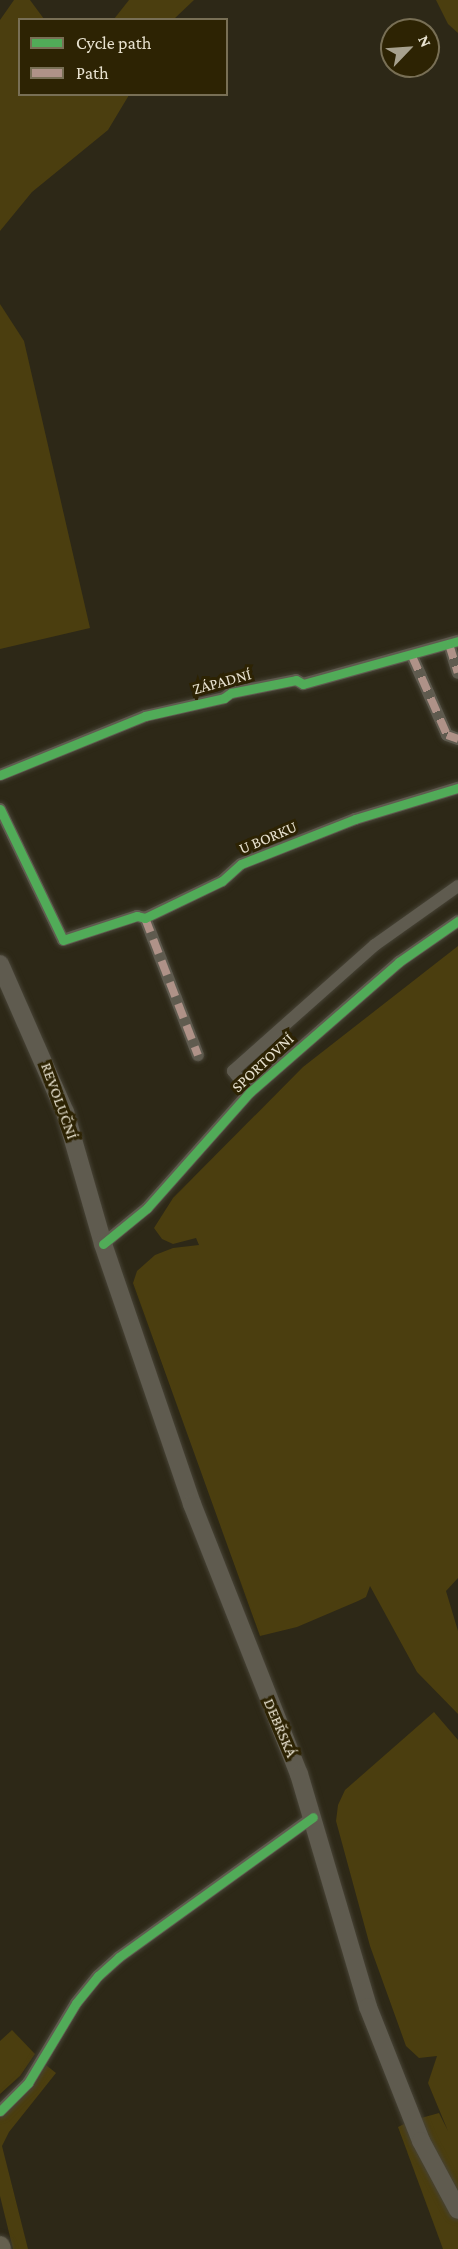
<!DOCTYPE html>
<meta charset="utf-8">
<style>
body{margin:0}
#map{position:relative;width:458px;height:2249px;overflow:hidden;background:#2d2817;font-family:"Crimson Pro",serif}
div>[style]{position:absolute}
.green>*{inset:0;background:#4b3e0f}
.roads{filter:drop-shadow(0 0 2px #474336) drop-shadow(0 0 2px #474336)}
.minor>*{height:12px;margin:-6px;padding:0 6px;transform-origin:6px;border-radius:6px;background:#5f5b4f}
.secondary>*{height:18px;margin:-9px;padding:0 9px;transform-origin:9px;border-radius:9px;background:#5f5b4f}
.primary>*{height:20px;margin:-10px;padding:0 10px;transform-origin:10px;border-radius:10px;background:#65604f}
.quiet>*{height:8px;margin-top:-4px;transform-origin:0;background:repeating-linear-gradient(90deg,#af9288 0 15px,transparent 0 23px)}
.cycleway>*{height:9px;margin:-4.5px;padding:0 4.5px;transform-origin:4.5px;border-radius:4.5px;background:#51ab58}
span{translate:-50% -50%;white-space:nowrap;text-align:center;line-height:1.15;-webkit-text-stroke:6px #2d2303;paint-order:stroke}
.street-label{font-size:16px;color:#e8e2d0}
.legend{position:absolute;left:18px;top:18px;width:210px;height:78px;box-sizing:border-box;background:#2d2303;border:2px solid #786f55;margin:0;padding:8px 10px;list-style:none;font-size:18px;color:#e8e2d0}
.legend li{display:flex;align-items:center;gap:12px;height:30px}
.legend b{width:30px;border:2px solid #786f55}
.north{position:absolute;left:380px;top:18px;width:60px;height:60px;box-sizing:border-box;background:#2d2303;border:2px solid #786f55;border-radius:50%;rotate:65deg;font-size:16px;font-weight:700;line-height:24px;text-align:center;color:#e8e2d0}
.north::after{content:'';display:block;margin:auto;width:21px;height:27px;background:#a7a18f;clip-path:polygon(50% 0,100% 100%,50% 72%,0 100%)}
</style>
<div id="map">
<div class="green">
<div style="clip-path:polygon(14px 0,30px 0,44px 19px,20px 20px,20px 94px,129px 95px,108px 130px,32px 192px,0 231px,0 20px)"></div>
<div style="clip-path:polygon(129px 0,194px 0,174px 19px,114px 19px)"></div>
<div style="clip-path:polygon(436px 0,458px 0,458px 33px,448px 24px)"></div>
<div style="clip-path:polygon(0 304px,24px 341px,90px 628px,0 649px)"></div>
<div style="clip-path:polygon(458px 946px,458px 1578px,446px 1591px,458px 1631px,458px 1714px,417px 1672px,370px 1586px,366px 1597px,358px 1601px,297px 1627px,260px 1636px,133px 1283px,137px 1271px,155px 1255px,173px 1248px,199px 1245px,196px 1238px,173px 1244px,162px 1239px,154px 1228px,173px 1198px,303px 1067px)"></div>
<div style="clip-path:polygon(434px 1712px,458px 1740px,458px 2204px,414px 2120px,439px 2113px,448px 2131px,428px 2083px,437px 2056px,419px 2058px,406px 2046px,370px 1946px,336px 1821px,338px 1805px,345px 1790px)"></div>
<div style="clip-path:polygon(12px 2030px,35px 2054px,20px 2076px,0 2094px,0 2041px)"></div>
<div style="clip-path:polygon(46px 2065px,56px 2073px,9px 2132px,2px 2146px,28px 2249px,13px 2249px,0 2196px,0 2117px,28px 2091px)"></div>
<div style="clip-path:polygon(410px 2121px,458px 2214px,458px 2249px,443px 2249px,398px 2127px)"></div>
</div>
<div class="roads">
<div class="minor">
<div style="left:449px;top:644px;width:30px;rotate:73deg"></div>
<div style="left:412px;top:656px;width:86px;rotate:66.1deg"></div>
<div style="left:447px;top:735px;width:12px;rotate:20deg"></div>
<div style="left:0;top:775px;width:157px;rotate:-22.1deg"></div>
<div style="left:145px;top:716px;width:81px;rotate:-12.8deg"></div>
<div style="left:224px;top:698px;width:9px;rotate:-36deg"></div>
<div style="left:231px;top:693px;width:66px;rotate:-11.3deg"></div>
<div style="left:296px;top:680px;width:8px;rotate:30deg"></div>
<div style="left:303px;top:684px;width:161px;rotate:-15.5deg"></div>
<div style="left:0;top:809px;width:145px;rotate:64.3deg"></div>
<div style="left:63px;top:940px;width:78px;rotate:-18deg"></div>
<div style="left:137px;top:916px;width:8px;rotate:14deg"></div>
<div style="left:145px;top:918px;width:85px;rotate:-25.7deg"></div>
<div style="left:222px;top:881px;width:25px;rotate:-42deg"></div>
<div style="left:241px;top:864px;width:123px;rotate:-21.5deg"></div>
<div style="left:355px;top:819px;width:108px;rotate:-16.8deg"></div>
<div style="left:145px;top:918px;width:147px;rotate:68.9deg"></div>
<div style="left:250px;top:1092px;width:27px;rotate:-129deg"></div>
<div style="left:233px;top:1071px;width:190px;rotate:-41.6deg"></div>
<div style="left:375px;top:945px;width:102px;rotate:-35.4deg"></div>
<div style="left:103px;top:1244px;width:57px;rotate:-39.3deg"></div>
<div style="left:147px;top:1208px;width:155px;rotate:-48.4deg"></div>
<div style="left:250px;top:1092px;width:198px;rotate:-41.1deg"></div>
<div style="left:399px;top:962px;width:72px;rotate:-34.8deg"></div>
<div style="left:0;top:2111px;width:40px;rotate:-45deg"></div>
<div style="left:28px;top:2083px;width:93px;rotate:-59deg"></div>
<div style="left:76px;top:2003px;width:35px;rotate:-51deg"></div>
<div style="left:98px;top:1976px;width:28px;rotate:-42deg"></div>
<div style="left:119px;top:1957px;width:239px;rotate:-35.8deg"></div>
</div>
<div class="secondary">
<div style="left:0;top:964px;width:162px;rotate:66.3deg"></div>
<div style="left:65px;top:1112px;width:137px;rotate:73.9deg"></div>
<div style="left:103px;top:1244px;width:275px;rotate:71.1deg"></div>
<div style="left:192px;top:1504px;width:290px;rotate:68.4deg"></div>
<div style="left:299px;top:1774px;width:243px;rotate:73.5deg"></div>
<div style="left:368px;top:2007px;width:144px;rotate:68.4deg"></div>
<div style="left:421px;top:2141px;width:78px;rotate:61.8deg"></div>
</div>
<div class="primary">
<div style="left:0;top:2246px;width:3px;rotate:72deg"></div>
</div>
</div>
<div class="quiet">
<div style="left:449px;top:644px;width:30px;rotate:73deg"></div>
<div style="left:412px;top:656px;width:86px;rotate:66.1deg"></div>
<div style="left:447px;top:735px;width:12px;rotate:20deg"></div>
<div style="left:145px;top:918px;width:147px;rotate:68.9deg"></div>
</div>
<div class="cycleway">
<div style="left:0;top:775px;width:157px;rotate:-22.1deg"></div>
<div style="left:145px;top:716px;width:81px;rotate:-12.8deg"></div>
<div style="left:224px;top:698px;width:9px;rotate:-36deg"></div>
<div style="left:231px;top:693px;width:66px;rotate:-11.3deg"></div>
<div style="left:296px;top:680px;width:8px;rotate:30deg"></div>
<div style="left:303px;top:684px;width:161px;rotate:-15.5deg"></div>
<div style="left:0;top:809px;width:145px;rotate:64.3deg"></div>
<div style="left:63px;top:940px;width:78px;rotate:-18deg"></div>
<div style="left:137px;top:916px;width:8px;rotate:14deg"></div>
<div style="left:145px;top:918px;width:85px;rotate:-25.7deg"></div>
<div style="left:222px;top:881px;width:25px;rotate:-42deg"></div>
<div style="left:241px;top:864px;width:123px;rotate:-21.5deg"></div>
<div style="left:355px;top:819px;width:108px;rotate:-16.8deg"></div>
<div style="left:103px;top:1244px;width:57px;rotate:-39.3deg"></div>
<div style="left:147px;top:1208px;width:155px;rotate:-48.4deg"></div>
<div style="left:250px;top:1092px;width:198px;rotate:-41.1deg"></div>
<div style="left:399px;top:962px;width:72px;rotate:-34.8deg"></div>
<div style="left:0;top:2111px;width:40px;rotate:-45deg"></div>
<div style="left:28px;top:2083px;width:93px;rotate:-59deg"></div>
<div style="left:76px;top:2003px;width:35px;rotate:-51deg"></div>
<div style="left:98px;top:1976px;width:28px;rotate:-42deg"></div>
<div style="left:119px;top:1957px;width:239px;rotate:-35.8deg"></div>
</div>
<div class="street-label">
<span style="left:222px;top:682px;rotate:-15deg">ZÁPADNÍ</span>
<span style="left:268px;top:838px;rotate:-23deg">U BORKU</span>
<span style="left:263px;top:1063px;rotate:-43deg">SPORTOVNÍ</span>
<span style="left:59px;top:1101px;rotate:70deg">REVOLUČNÍ</span>
<span style="left:280px;top:1728px;rotate:67deg">DEBŘSKÁ</span>
</div>
<ul class="legend">
<li><b style="height:8px;background:#51ab58"></b>Cycle path</li>
<li><b style="height:8px;background:#af9288"></b>Path</li>
</ul>
<div class="north">N</div>
</div>
